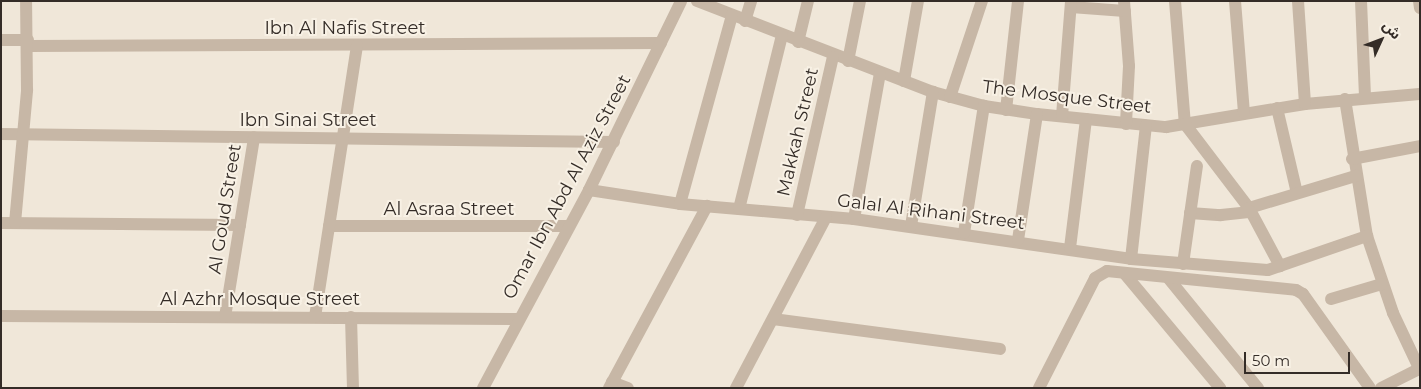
<!DOCTYPE html>
<meta charset="utf-8">
<style>
body{margin:0}
#map{position:relative;width:1421px;height:389px;overflow:hidden;background:#f0e7d9;font-family:Montserrat,"Noto Sans Arabic",sans-serif}
div>[style]{position:absolute}
.street>*{height:12px;margin:-6px;padding:0 6px;transform-origin:6px;border-radius:6px;background:#c7b7a6}
span{translate:-50% -50%;white-space:nowrap;text-align:center;line-height:1.15;-webkit-text-stroke:4px #f8f1e5;paint-order:stroke}
.street-label{font-size:18px;color:#342c27}
.frame{position:absolute;inset:0;border:2px solid #342c27;pointer-events:none}
.north{position:absolute;left:1356px;top:15px;width:50px;height:50px;-webkit-text-stroke:4px #f8f1e5;paint-order:stroke;rotate:47deg;font-size:14px;font-weight:700;line-height:20px;text-align:center;color:#342c27}
.north::after{content:'';display:block;margin:auto;width:18px;height:22px;background:#342c27;clip-path:polygon(50% 0,100% 100%,50% 72%,0 100%)}
.scale{position:absolute;left:1244px;top:352px;width:106px;height:22px;box-sizing:border-box;border:2px solid #342c27;border-top:0;padding-left:6px;font-size:15px;line-height:18px;white-space:nowrap;color:#342c27;-webkit-text-stroke:4px #f8f1e5;paint-order:stroke}
</style>
<div id="map">
<div class="street">
<div style="left:697px;top:1px;width:253px;rotate:21.1deg"></div>
<div style="left:933px;top:92px;width:53px;rotate:15.4deg"></div>
<div style="left:984px;top:106px;width:54px;rotate:8.6deg"></div>
<div style="left:1037px;top:114px;width:130px;rotate:5.8deg"></div>
<div style="left:1166px;top:127px;width:141px;rotate:-9.4deg"></div>
<div style="left:1305px;top:104px;width:115px;rotate:-5deg"></div>
<div style="left:1124px;top:1px;width:65px;rotate:85.6deg"></div>
<div style="left:1129px;top:66px;width:58px;rotate:93deg"></div>
<div style="left:1175px;top:1px;width:123px;rotate:85.4deg"></div>
<div style="left:1185px;top:124px;width:106px;rotate:52.7deg"></div>
<div style="left:1249px;top:208px;width:66px;rotate:61.9deg"></div>
<div style="left:1235px;top:1px;width:112px;rotate:85.4deg"></div>
<div style="left:1298px;top:1px;width:103px;rotate:86.1deg"></div>
<div style="left:1361px;top:1px;width:97px;rotate:87.6deg"></div>
<div style="left:1419px;top:1px;width:7px;rotate:82deg"></div>
<div style="left:1071px;top:7px;width:54px;rotate:4.2deg"></div>
<div style="left:745px;top:21px;width:21px;rotate:-73deg"></div>
<div style="left:1px;top:40px;width:27px"></div>
<div style="left:798px;top:42px;width:42px;rotate:-76.3deg"></div>
<div style="left:29px;top:46px;width:632px;rotate:-0.27deg"></div>
<div style="left:848px;top:61px;width:61px;rotate:-78.7deg"></div>
<div style="left:904px;top:81px;width:81px;rotate:-80.1deg"></div>
<div style="left:950px;top:97px;width:101px;rotate:-71.6deg"></div>
<div style="left:1345px;top:99px;width:139px;rotate:80.9deg"></div>
<div style="left:1367px;top:236px;width:81px;rotate:71.3deg"></div>
<div style="left:1393px;top:313px;width:63px;rotate:64.7deg"></div>
<div style="left:1277px;top:108px;width:87px;rotate:76.8deg"></div>
<div style="left:1006px;top:110px;width:110px;rotate:-83.7deg"></div>
<div style="left:1062px;top:116px;width:115px;rotate:-85.5deg"></div>
<div style="left:1px;top:134px;width:613px;rotate:0.75deg"></div>
<div style="left:1352px;top:159px;width:69px;rotate:-10.8deg"></div>
<div style="left:589px;top:190px;width:92px;rotate:8.7deg"></div>
<div style="left:680px;top:204px;width:175px;rotate:4.9deg"></div>
<div style="left:854px;top:219px;width:280px;rotate:8.2deg"></div>
<div style="left:1131px;top:259px;width:137px;rotate:4.6deg"></div>
<div style="left:1268px;top:270px;width:105px;rotate:-19deg"></div>
<div style="left:680px;top:204px;width:196px;rotate:-74.6deg"></div>
<div style="left:1249px;top:208px;width:112px;rotate:-16.7deg"></div>
<div style="left:739px;top:209px;width:179px;rotate:-76.1deg"></div>
<div style="left:1190px;top:213px;width:31px;rotate:4deg"></div>
<div style="left:1221px;top:215px;width:30px;rotate:-6deg"></div>
<div style="left:797px;top:215px;width:162px;rotate:-77.2deg"></div>
<div style="left:854px;top:219px;width:148px;rotate:-79.9deg"></div>
<div style="left:1px;top:223px;width:239px;rotate:0.5deg"></div>
<div style="left:15px;top:223px;width:134px;rotate:-84.8deg"></div>
<div style="left:27px;top:90px;width:89px;rotate:-90.6deg"></div>
<div style="left:329px;top:226px;width:239px"></div>
<div style="left:911px;top:226px;width:136px;rotate:-80.7deg"></div>
<div style="left:964px;top:233px;width:129px;rotate:-81.1deg"></div>
<div style="left:1018px;top:240px;width:127px;rotate:-81.4deg"></div>
<div style="left:1070px;top:248px;width:130px;rotate:-82.9deg"></div>
<div style="left:1131px;top:259px;width:134px;rotate:-83.6deg"></div>
<div style="left:1183px;top:264px;width:99px;rotate:-81.9deg"></div>
<div style="left:1124px;top:273px;width:150px;rotate:50.1deg"></div>
<div style="left:1169px;top:279px;width:141px;rotate:50.8deg"></div>
<div style="left:1331px;top:299px;width:53px;rotate:-16.4deg"></div>
<div style="left:1px;top:316px;width:517px;rotate:0.33deg"></div>
<div style="left:225px;top:317px;width:182px;rotate:-80.8deg"></div>
<div style="left:315px;top:317px;width:275px;rotate:-81.2deg"></div>
<div style="left:351px;top:317px;width:71px;rotate:88.4deg"></div>
<div style="left:773px;top:319px;width:229px;rotate:7.5deg"></div>
<div style="left:612px;top:382px;width:17px;rotate:21deg"></div>
<div style="left:483px;top:388px;width:225px;rotate:-61.8deg"></div>
<div style="left:589px;top:190px;width:210px;rotate:-64deg"></div>
<div style="left:609px;top:388px;width:207px;rotate:-61.7deg"></div>
<div style="left:736px;top:388px;width:193px;rotate:-62.2deg"></div>
<div style="left:1039px;top:388px;width:123px;rotate:-63deg"></div>
<div style="left:1095px;top:278px;width:14px;rotate:-30deg"></div>
<div style="left:1107px;top:271px;width:190px;rotate:5.7deg"></div>
<div style="left:1296px;top:290px;width:8px;rotate:30deg"></div>
<div style="left:1303px;top:294px;width:115px;rotate:54.5deg"></div>
<div style="left:1381px;top:388px;width:42px;rotate:-26.6deg"></div>
</div>
<div class="street-label">
<span style="left:345px;top:28px">Ibn Al Nafis Street</span>
<span style="left:1067px;top:97px;rotate:7deg">The Mosque Street</span>
<span style="left:308px;top:120px">Ibn Sinai Street</span>
<span style="left:798px;top:132px;rotate:-77deg">Makkah Street</span>
<span style="left:567px;top:187px;rotate:-62deg">Omar Ibn Abd Al Aziz Street</span>
<span style="left:225px;top:209px;rotate:-81deg">Al Goud Street</span>
<span style="left:449px;top:209px">Al Asraa Street</span>
<span style="left:931px;top:212px;rotate:7deg">Galal Al Rihani Street</span>
<span style="left:260px;top:299px">Al Azhr Mosque Street</span>
</div>
<div class="frame"></div>
<div class="north">ش</div>
<div class="scale">50 m</div>
</div>
